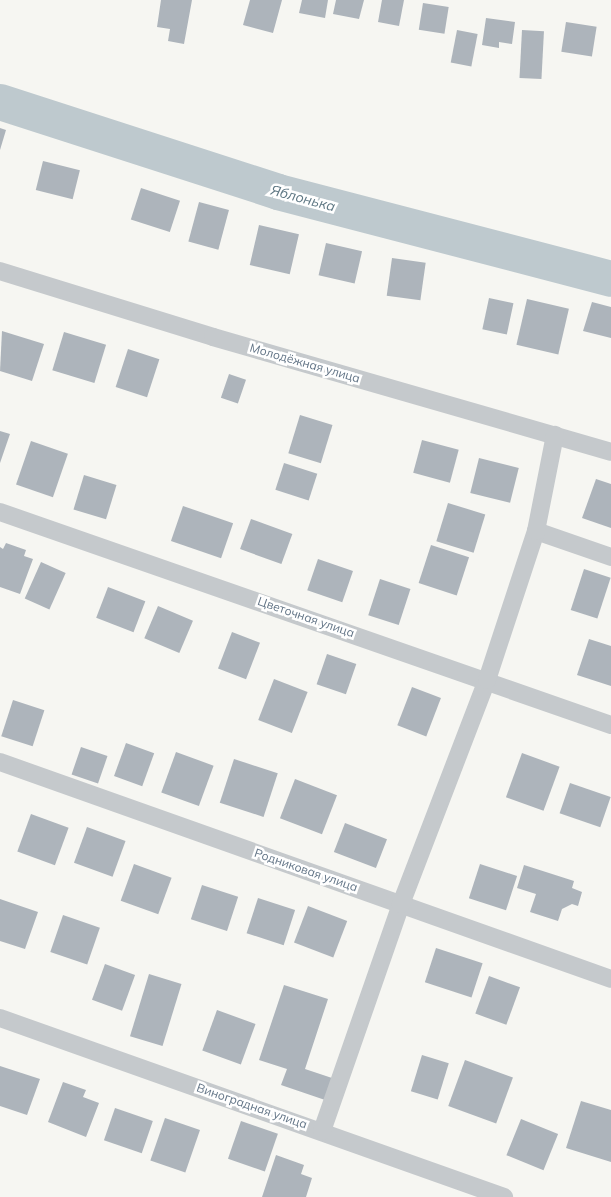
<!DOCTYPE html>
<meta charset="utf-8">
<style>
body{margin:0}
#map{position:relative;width:611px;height:1197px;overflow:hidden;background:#f6f6f2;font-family:Mulish,sans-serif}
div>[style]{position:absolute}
.river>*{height:36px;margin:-18px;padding:0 18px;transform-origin:18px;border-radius:18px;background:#bec9ce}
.building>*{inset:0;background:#adb4bb;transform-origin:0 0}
.street>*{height:18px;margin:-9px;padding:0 9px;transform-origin:9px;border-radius:9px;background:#c5c9cc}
span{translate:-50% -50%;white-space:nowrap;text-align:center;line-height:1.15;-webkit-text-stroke:5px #fff;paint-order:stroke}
.street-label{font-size:12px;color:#627486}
.water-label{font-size:14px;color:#5e7783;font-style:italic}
</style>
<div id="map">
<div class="river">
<div style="left:0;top:102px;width:292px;rotate:17.9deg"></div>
<div style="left:278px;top:192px;width:344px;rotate:14.6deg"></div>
</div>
<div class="building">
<div style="clip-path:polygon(161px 0,192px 0,184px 44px,168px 41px,170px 29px,157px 27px)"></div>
<div style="clip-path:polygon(250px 0,282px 0,273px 33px,243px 25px)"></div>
<div style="clip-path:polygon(302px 0,328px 0,325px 18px,299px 13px)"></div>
<div style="clip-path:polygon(336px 0,364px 0,359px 19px,333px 14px)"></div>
<div style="clip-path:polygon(382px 0,404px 0,399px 26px,378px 22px)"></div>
<div style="left:423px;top:3px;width:26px;height:27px;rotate:9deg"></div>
<div style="clip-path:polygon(486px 18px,515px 22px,512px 44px,499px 42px,499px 48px,482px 45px)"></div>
<div style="left:566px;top:22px;width:31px;height:30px;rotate:9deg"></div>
<div style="left:457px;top:30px;width:21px;height:33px;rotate:11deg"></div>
<div style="left:522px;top:30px;width:22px;height:48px;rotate:3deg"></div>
<div style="clip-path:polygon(0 128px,6px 130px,0 150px)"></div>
<div style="left:43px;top:161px;width:38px;height:30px;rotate:14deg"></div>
<div style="left:141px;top:188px;width:41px;height:33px;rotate:18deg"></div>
<div style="left:199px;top:202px;width:31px;height:41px;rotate:15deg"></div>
<div style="left:259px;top:225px;width:41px;height:41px;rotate:13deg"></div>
<div style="left:326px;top:243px;width:37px;height:33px;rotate:13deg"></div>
<div style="left:392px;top:258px;width:34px;height:38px;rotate:8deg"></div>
<div style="left:489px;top:298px;width:25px;height:32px;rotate:12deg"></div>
<div style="left:527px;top:299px;width:43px;height:47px;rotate:13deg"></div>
<div style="clip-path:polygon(592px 302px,611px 307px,611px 338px,583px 331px)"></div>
<div style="clip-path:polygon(2px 331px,44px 344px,32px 381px,0 371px)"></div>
<div style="left:64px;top:332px;width:44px;height:40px;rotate:17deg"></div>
<div style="left:128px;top:349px;width:33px;height:40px;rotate:18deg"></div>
<div style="left:229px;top:374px;width:18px;height:25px;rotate:19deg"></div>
<div style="left:300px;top:415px;width:34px;height:40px;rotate:17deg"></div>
<div style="clip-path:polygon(0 431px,10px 434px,0 463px)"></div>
<div style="left:422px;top:440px;width:38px;height:34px;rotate:15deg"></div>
<div style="left:31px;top:441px;width:39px;height:46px;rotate:19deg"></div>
<div style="left:479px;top:458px;width:41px;height:36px;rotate:14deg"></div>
<div style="left:284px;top:463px;width:35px;height:28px;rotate:18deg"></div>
<div style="left:84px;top:475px;width:34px;height:36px;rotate:17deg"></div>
<div style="clip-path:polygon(596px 479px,611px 484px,611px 528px,582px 518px)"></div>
<div style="left:448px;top:503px;width:39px;height:40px;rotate:17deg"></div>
<div style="left:183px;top:506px;width:53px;height:37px;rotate:19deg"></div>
<div style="left:251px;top:519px;width:44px;height:32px;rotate:20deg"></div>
<div style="clip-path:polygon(6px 543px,26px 550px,24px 556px,33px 559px,20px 594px,0 587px,0 547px,3px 549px)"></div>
<div style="left:431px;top:545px;width:40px;height:40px;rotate:18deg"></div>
<div style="left:318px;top:559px;width:37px;height:33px;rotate:19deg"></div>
<div style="left:41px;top:562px;width:27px;height:40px;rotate:24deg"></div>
<div style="left:584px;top:569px;width:28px;height:43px;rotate:18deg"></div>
<div style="left:380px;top:579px;width:32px;height:38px;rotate:18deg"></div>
<div style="left:108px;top:587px;width:40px;height:33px;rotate:21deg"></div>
<div style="left:158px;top:606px;width:38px;height:35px;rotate:23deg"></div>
<div style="left:232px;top:632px;width:30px;height:39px;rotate:21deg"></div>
<div style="clip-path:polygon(589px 639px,611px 646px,611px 686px,577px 675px)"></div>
<div style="left:327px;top:654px;width:31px;height:32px;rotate:19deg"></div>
<div style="left:274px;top:679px;width:36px;height:44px;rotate:21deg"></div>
<div style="left:412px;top:687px;width:31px;height:41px;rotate:21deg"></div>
<div style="left:13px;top:700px;width:33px;height:38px;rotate:18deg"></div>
<div style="left:126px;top:743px;width:30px;height:35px;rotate:20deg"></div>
<div style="left:81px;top:747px;width:28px;height:29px;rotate:19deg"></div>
<div style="left:176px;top:752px;width:40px;height:43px;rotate:20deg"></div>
<div style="left:522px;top:753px;width:40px;height:47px;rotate:20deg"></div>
<div style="left:234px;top:759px;width:46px;height:46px;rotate:18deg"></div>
<div style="left:295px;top:779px;width:45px;height:42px;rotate:21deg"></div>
<div style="left:570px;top:783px;width:43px;height:32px;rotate:19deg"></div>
<div style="left:31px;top:814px;width:40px;height:40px;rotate:20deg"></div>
<div style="left:345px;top:823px;width:45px;height:31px;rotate:21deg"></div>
<div style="left:87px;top:827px;width:41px;height:38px;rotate:20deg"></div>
<div style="left:134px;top:864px;width:40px;height:39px;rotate:20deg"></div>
<div style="left:480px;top:864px;width:39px;height:36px;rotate:18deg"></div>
<div style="clip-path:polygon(524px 865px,574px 881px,572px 888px,582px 892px,578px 906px,572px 904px,562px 909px,558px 921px,530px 912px,536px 894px,517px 888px)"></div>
<div style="left:202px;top:885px;width:38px;height:36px;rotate:18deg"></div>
<div style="left:258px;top:898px;width:39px;height:37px;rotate:18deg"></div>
<div style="clip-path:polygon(0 899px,38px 912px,25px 949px,0 941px)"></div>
<div style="left:308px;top:906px;width:42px;height:39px;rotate:21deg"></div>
<div style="left:63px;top:915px;width:39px;height:39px;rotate:19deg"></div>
<div style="left:436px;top:948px;width:49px;height:36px;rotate:18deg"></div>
<div style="left:105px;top:964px;width:32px;height:38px;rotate:20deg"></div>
<div style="left:149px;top:974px;width:34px;height:65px;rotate:17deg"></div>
<div style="left:489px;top:976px;width:33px;height:40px;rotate:20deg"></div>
<div style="clip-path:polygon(284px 985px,328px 999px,305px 1069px,335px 1079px,328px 1101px,281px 1085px,287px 1069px,259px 1060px)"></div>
<div style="left:217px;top:1010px;width:41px;height:43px;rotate:20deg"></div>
<div style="left:422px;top:1055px;width:28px;height:38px;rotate:17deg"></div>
<div style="left:465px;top:1060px;width:51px;height:49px;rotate:20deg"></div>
<div style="clip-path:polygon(0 1066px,40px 1079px,27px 1115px,0 1106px)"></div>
<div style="clip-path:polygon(63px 1082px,86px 1090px,83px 1097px,99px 1103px,86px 1137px,48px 1122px)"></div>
<div style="clip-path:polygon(581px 1101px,611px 1110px,611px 1162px,566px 1148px)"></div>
<div style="left:115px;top:1108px;width:40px;height:34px;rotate:19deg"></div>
<div style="left:165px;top:1118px;width:37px;height:45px;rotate:19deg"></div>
<div style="left:521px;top:1119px;width:40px;height:39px;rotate:22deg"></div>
<div style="left:241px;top:1121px;width:39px;height:40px;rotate:19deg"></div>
<div style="clip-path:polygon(276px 1155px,304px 1165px,301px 1174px,312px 1178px,306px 1197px,262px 1197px)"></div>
</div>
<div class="street">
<div style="left:0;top:271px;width:223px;rotate:17.2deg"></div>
<div style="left:213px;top:337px;width:414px;rotate:16.1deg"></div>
<div style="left:0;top:512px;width:647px;rotate:19.22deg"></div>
<div style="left:536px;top:531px;width:79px;rotate:19.1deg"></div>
<div style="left:0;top:762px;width:648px;rotate:19.55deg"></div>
<div style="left:0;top:1018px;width:535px;rotate:19.55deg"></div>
<div style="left:322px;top:1131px;width:240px;rotate:-70.8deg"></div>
<div style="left:401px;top:904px;width:240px;rotate:-69deg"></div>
<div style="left:487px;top:680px;width:157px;rotate:-71.8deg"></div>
<div style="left:536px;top:531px;width:98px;rotate:-78.8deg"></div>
</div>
<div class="street-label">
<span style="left:305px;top:363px;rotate:16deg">Молодёжная улица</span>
<span style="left:306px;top:617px;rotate:19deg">Цветочная улица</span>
<span style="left:306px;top:870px;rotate:19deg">Родниковая улица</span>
<span style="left:252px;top:1106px;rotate:19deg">Виноградная улица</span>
</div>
<div class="water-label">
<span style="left:303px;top:198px;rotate:15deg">Яблонька</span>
</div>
</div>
